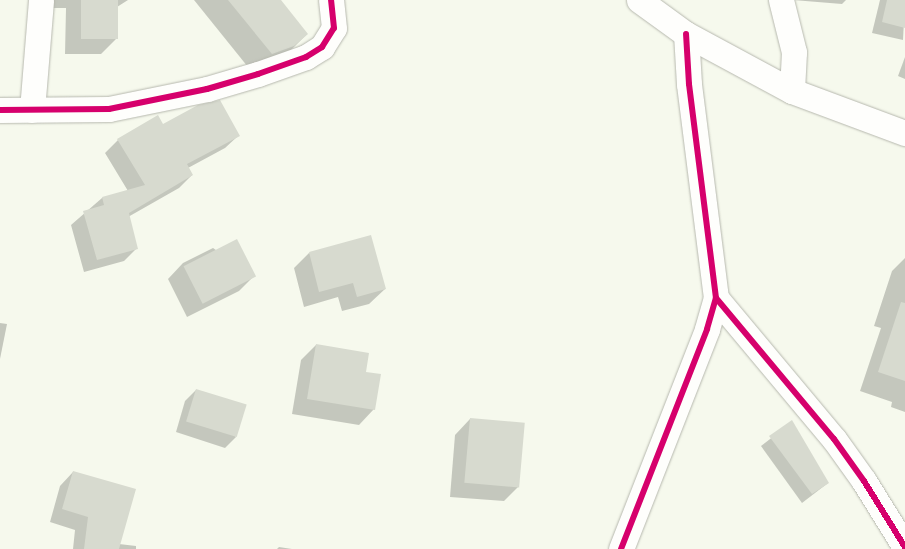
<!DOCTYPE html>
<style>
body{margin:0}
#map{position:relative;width:905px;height:549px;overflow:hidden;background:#f6f9ed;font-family:Spectral,serif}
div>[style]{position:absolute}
.shadow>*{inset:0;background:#0003}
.building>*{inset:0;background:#d7dacf;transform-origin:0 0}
.roads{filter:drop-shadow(0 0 1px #b6b8ae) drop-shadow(0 0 1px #b6b8ae)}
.minor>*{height:25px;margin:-12.5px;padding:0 12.5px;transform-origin:12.5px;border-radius:12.5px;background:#fefefc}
.cycleway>*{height:6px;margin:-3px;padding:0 3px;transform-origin:3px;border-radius:3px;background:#d6006c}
span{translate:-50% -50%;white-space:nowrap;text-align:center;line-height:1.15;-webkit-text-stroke:4px #fff;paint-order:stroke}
</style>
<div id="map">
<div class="shadow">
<div style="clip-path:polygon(50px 0,128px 0,117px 7px,116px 39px,101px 54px,65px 54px,66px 8px,49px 8px)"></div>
<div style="clip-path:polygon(194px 0,279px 0,307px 34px,288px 53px,252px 72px)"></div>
<div style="clip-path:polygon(793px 0,846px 0,842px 4px)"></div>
<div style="clip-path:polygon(880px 0,905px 0,903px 40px,872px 33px)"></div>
<div style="clip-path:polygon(905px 57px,905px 79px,898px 76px)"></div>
<div style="clip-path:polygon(162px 126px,238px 136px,225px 148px,188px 168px,192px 175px,179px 188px,128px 217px,137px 248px,124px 261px,84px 272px,71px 225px,102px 198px,128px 191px,105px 153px,118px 140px)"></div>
<div style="clip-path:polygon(213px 248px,254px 276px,239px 291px,187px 317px,168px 279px,183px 263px)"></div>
<div style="clip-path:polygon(309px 253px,385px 289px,369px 304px,342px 311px,338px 297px,304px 307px,294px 268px)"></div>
<div style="clip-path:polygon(905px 258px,905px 412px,891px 407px,892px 402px,860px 391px,881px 328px,874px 326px,892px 271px)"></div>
<div style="clip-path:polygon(0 323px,7px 324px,0 359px)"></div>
<div style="clip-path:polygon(316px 345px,365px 373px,374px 409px,359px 425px,292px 414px,301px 360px)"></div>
<div style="clip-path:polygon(196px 390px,236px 437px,225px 448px,176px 432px,185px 401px)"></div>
<div style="clip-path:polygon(470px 419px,519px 486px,504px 501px,450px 497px,455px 435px)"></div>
<div style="clip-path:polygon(792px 422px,828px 483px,802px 503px,761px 446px)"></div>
<div style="clip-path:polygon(73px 472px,119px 544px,136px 546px,136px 549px,73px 549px,75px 530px,50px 522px,60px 486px)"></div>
<div style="clip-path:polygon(279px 547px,292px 549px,277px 549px)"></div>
</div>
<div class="building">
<div style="left:81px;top:0;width:37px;height:39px"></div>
<div style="clip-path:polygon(228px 0,281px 0,308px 34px,294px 46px,272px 54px)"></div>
<div style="clip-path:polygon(887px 0,905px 0,905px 28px,882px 22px)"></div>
<div style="clip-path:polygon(220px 100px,240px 136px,187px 164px,193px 175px,129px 213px,138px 249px,97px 260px,83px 211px,104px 205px,102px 197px,145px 185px,117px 139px,158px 115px,163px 124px,198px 105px)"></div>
<div style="clip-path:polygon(371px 235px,386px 289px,357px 297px,353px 283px,319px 292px,309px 252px)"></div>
<div style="left:237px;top:239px;width:42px;height:60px;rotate:63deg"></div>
<div style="clip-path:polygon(901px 302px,905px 303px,905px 381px,878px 372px)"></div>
<div style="clip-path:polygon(316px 344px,369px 353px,366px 372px,381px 374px,375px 410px,307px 399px)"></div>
<div style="left:196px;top:389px;width:53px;height:34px;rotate:17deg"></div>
<div style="left:470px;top:418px;width:55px;height:65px;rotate:5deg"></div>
<div style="clip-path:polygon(792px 420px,829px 483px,812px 494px,769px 436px)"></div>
<div style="clip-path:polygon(73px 471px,136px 489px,119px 549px,84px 549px,88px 517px,62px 509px)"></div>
</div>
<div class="roads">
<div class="minor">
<div style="left:639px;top:0;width:58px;rotate:35.9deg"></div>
<div style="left:686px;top:34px;width:120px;rotate:28.3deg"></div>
<div style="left:792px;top:91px;width:121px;rotate:20.4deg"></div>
<div style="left:781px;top:0;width:54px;rotate:76deg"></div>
<div style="left:794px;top:52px;width:39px;rotate:93deg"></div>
<div style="left:0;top:110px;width:109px;rotate:-0.5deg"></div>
<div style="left:109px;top:109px;width:100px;rotate:-11.5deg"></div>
<div style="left:207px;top:89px;width:53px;rotate:-16.4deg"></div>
<div style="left:258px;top:74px;width:51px;rotate:-19.5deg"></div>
<div style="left:306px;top:57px;width:19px;rotate:-32deg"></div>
<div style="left:322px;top:47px;width:22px;rotate:-58deg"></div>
<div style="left:334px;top:28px;width:28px;rotate:-96deg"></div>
<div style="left:32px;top:110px;width:110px;rotate:-85.3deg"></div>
<div style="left:716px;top:298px;width:184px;rotate:50.1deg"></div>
<div style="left:834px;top:439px;width:52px;rotate:54.5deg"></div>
<div style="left:864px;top:481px;width:78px;rotate:58.2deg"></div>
<div style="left:621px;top:549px;width:236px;rotate:-68.6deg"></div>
<div style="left:707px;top:329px;width:32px;rotate:-74deg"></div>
<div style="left:716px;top:298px;width:216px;rotate:-97.2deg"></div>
<div style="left:689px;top:84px;width:50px;rotate:-93.4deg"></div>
</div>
</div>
<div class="cycleway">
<div style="left:0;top:110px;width:109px;rotate:-0.5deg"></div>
<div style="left:109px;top:109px;width:100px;rotate:-11.5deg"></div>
<div style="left:207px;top:89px;width:53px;rotate:-16.4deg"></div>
<div style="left:258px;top:74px;width:51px;rotate:-19.5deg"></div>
<div style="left:306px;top:57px;width:19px;rotate:-32deg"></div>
<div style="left:322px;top:47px;width:22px;rotate:-58deg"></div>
<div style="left:334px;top:28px;width:28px;rotate:-96deg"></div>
<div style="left:716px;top:298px;width:184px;rotate:50.1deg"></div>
<div style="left:834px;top:439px;width:52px;rotate:54.5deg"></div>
<div style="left:864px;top:481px;width:78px;rotate:58.2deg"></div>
<div style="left:621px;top:549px;width:236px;rotate:-68.6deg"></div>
<div style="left:707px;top:329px;width:32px;rotate:-74deg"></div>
<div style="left:716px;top:298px;width:216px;rotate:-97.2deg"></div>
<div style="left:689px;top:84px;width:50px;rotate:-93.4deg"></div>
</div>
</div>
